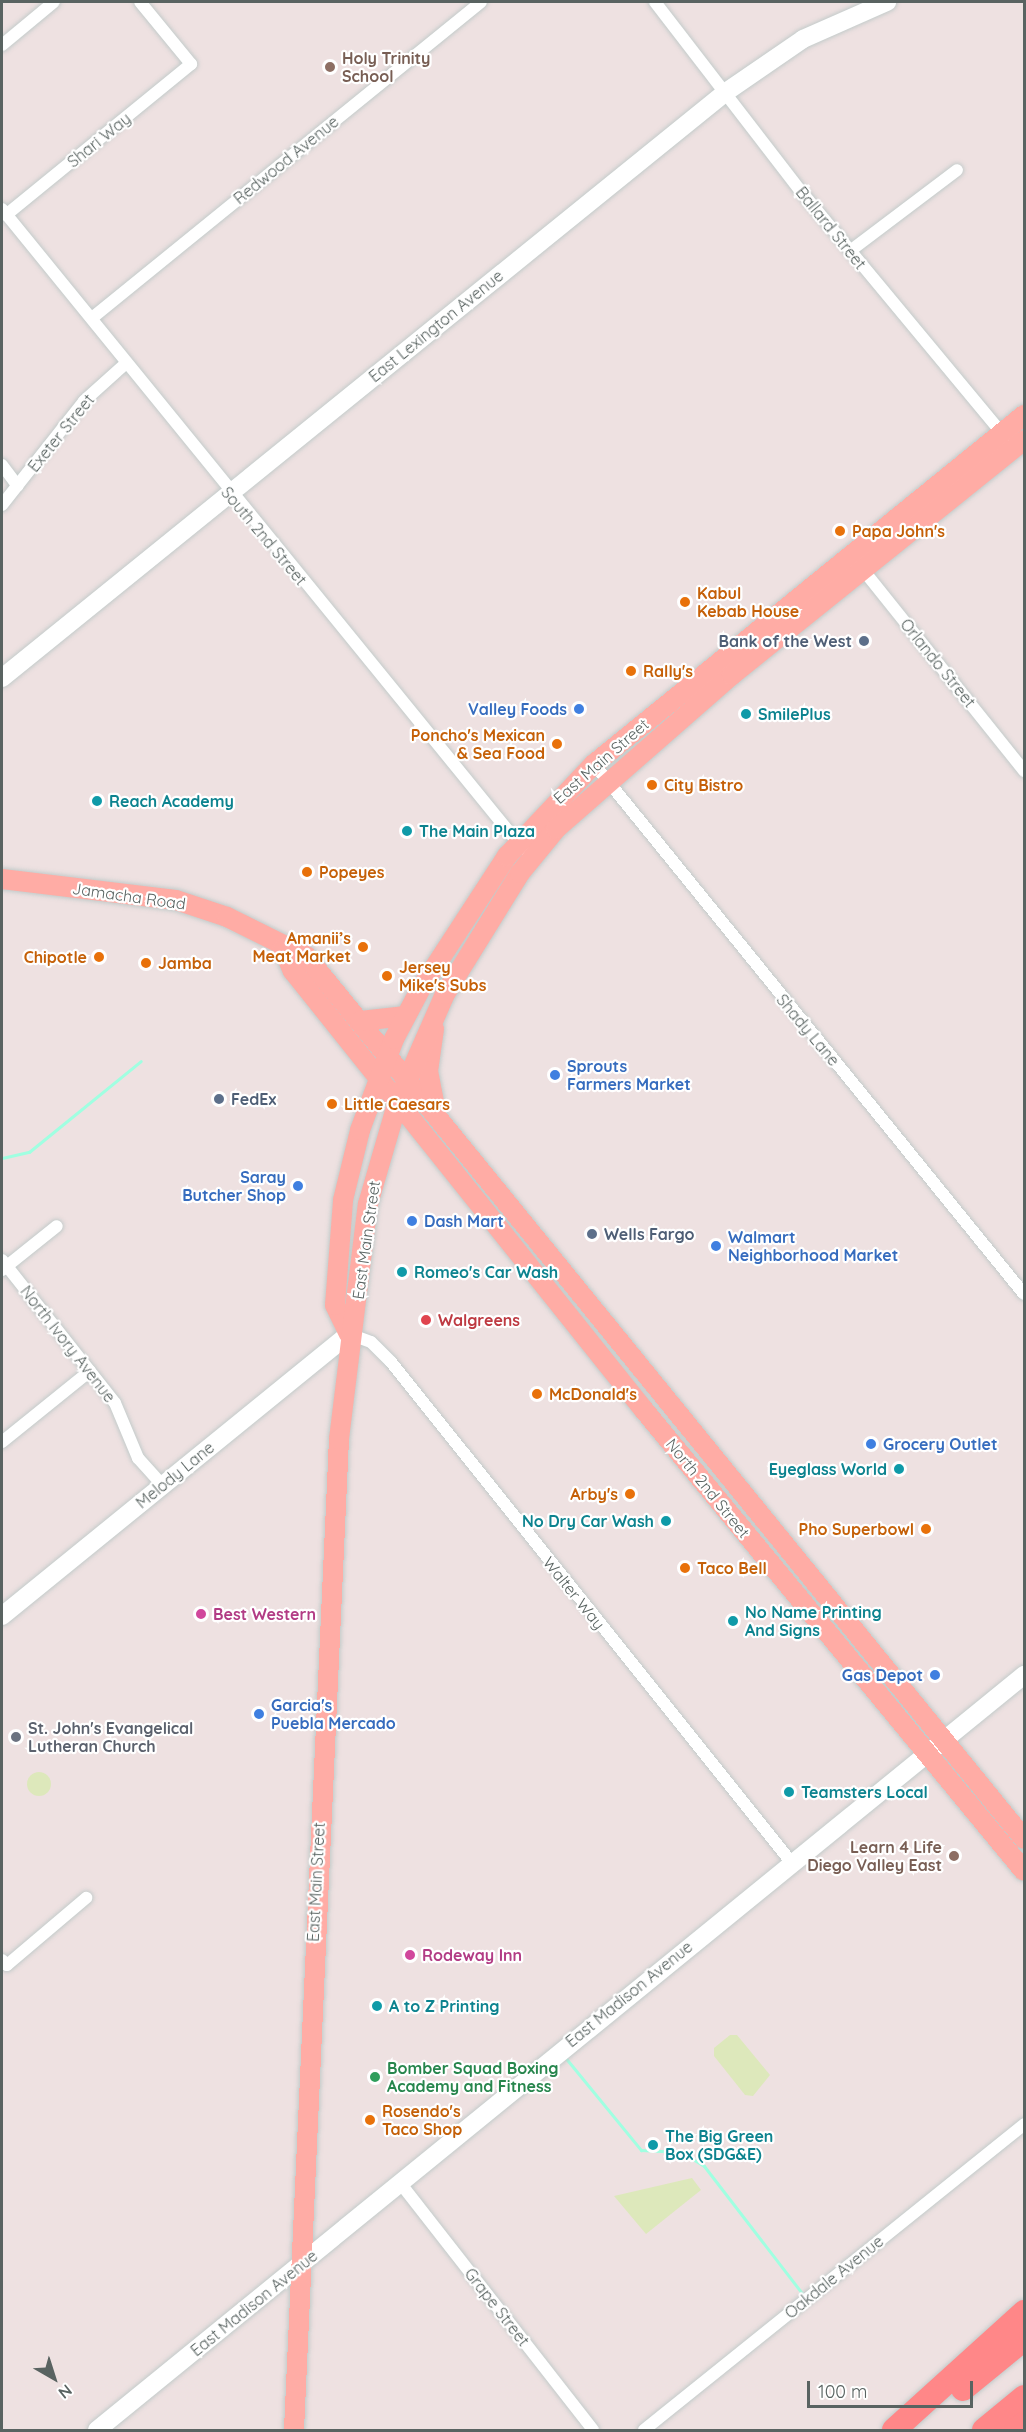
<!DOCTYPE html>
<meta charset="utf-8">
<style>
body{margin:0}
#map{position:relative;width:1026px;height:2432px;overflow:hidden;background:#eee1e1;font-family:Quicksand,sans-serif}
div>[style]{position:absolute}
.green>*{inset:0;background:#dde8bb}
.round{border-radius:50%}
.stream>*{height:3px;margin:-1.5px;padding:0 1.5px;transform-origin:1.5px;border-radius:1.5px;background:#a0ffe1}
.roads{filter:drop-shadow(0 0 2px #c3cbca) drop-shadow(0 0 2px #c3cbca)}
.street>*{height:12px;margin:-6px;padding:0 6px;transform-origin:6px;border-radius:6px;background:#fff}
.secondary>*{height:18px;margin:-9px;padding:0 9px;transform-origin:9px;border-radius:9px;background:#fff}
.primary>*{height:20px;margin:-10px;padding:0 10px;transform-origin:10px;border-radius:10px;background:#ffaca5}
.highway>*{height:24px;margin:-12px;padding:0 12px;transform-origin:12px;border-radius:12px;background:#ff8788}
.dots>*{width:16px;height:16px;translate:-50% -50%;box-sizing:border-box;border:3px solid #fff;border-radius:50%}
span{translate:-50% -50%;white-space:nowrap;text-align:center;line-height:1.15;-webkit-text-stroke:4.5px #fff;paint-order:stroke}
.education-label{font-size:16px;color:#785e54;font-weight:700}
.left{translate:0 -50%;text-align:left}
.right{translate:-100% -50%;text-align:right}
.street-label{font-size:16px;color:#596361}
.food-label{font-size:16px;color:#c56008;font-weight:700}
.service-label{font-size:16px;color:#4e5e75;font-weight:700}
.shop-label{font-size:16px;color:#366cbe;font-weight:700}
.culture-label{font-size:16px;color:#0d838f;font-weight:700}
.health-label{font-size:16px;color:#be3a42;font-weight:700}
.hotel-label{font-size:16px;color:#b23c85;font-weight:700}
.worship-label{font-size:16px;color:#5b616d;font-weight:700}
.leisure-label{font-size:16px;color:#27864d;font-weight:700}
.frame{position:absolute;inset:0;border:3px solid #596361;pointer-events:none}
.north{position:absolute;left:24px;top:2348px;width:60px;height:60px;-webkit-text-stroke:4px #fff;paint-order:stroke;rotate:141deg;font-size:16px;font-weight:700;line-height:24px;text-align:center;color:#596361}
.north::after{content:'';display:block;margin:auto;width:21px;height:27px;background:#596361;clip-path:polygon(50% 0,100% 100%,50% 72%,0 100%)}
.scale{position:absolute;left:807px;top:2381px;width:166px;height:27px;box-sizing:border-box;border:3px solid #596361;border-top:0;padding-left:8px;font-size:18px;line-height:21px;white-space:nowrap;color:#596361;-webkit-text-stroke:4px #fff;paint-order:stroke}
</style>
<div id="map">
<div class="green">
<div class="round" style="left:27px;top:1772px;width:24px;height:24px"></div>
<div style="clip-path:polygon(730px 2035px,737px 2035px,770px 2075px,753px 2096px,745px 2095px,714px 2056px,714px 2048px)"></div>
<div style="clip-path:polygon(692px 2178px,701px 2190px,646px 2234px,614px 2196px)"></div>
</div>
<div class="stream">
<div style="left:2px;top:1158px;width:28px;rotate:-13deg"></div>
<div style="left:29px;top:1152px;width:144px;rotate:-39.1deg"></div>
<div style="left:564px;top:2056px;width:122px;rotate:50.7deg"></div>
<div style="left:641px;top:2150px;width:40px;rotate:2.9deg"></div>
<div style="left:681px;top:2152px;width:27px;rotate:31deg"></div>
<div style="left:704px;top:2166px;width:164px;rotate:52.4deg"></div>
</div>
<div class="roads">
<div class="street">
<div style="left:655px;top:2px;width:237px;rotate:52.4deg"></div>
<div style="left:800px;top:190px;width:322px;rotate:50.3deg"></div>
<div style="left:2px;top:45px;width:67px;rotate:-39.6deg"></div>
<div style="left:2px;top:209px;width:825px;rotate:50.85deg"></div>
<div style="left:6px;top:215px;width:239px;rotate:-39.2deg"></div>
<div style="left:191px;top:64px;width:80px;rotate:-129.4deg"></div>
<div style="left:850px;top:251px;width:134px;rotate:-37.1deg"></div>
<div style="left:92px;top:318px;width:501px;rotate:-39.09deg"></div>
<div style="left:2px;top:465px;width:26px;rotate:53deg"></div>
<div style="left:2px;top:505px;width:132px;rotate:-51.7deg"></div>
<div style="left:84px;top:401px;width:54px;rotate:-42deg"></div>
<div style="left:860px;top:566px;width:263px;rotate:51.3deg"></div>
<div style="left:594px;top:764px;width:682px;rotate:50.95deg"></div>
<div style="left:2px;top:1260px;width:182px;rotate:51.7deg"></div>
<div style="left:115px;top:1403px;width:60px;rotate:67.3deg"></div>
<div style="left:138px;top:1458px;width:36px;rotate:48deg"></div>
<div style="left:2px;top:1270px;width:70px;rotate:-38.7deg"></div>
<div style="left:349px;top:1334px;width:23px;rotate:20deg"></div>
<div style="left:371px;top:1342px;width:28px;rotate:45deg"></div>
<div style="left:391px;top:1362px;width:642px;rotate:51.33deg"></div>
<div style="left:2px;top:1442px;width:113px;rotate:-38.9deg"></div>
<div style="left:2px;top:1960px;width:7px;rotate:45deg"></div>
<div style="left:7px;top:1965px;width:104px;rotate:-40.3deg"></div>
<div style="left:401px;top:2184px;width:312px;rotate:52deg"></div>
<div style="left:644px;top:2430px;width:488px;rotate:-38.8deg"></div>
</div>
<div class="secondary">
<div style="left:2px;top:678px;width:931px;rotate:-38.99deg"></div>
<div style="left:726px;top:92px;width:93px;rotate:-34.5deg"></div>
<div style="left:803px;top:39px;width:92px;rotate:-23.8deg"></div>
<div style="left:2px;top:1616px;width:447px;rotate:-39.1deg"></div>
<div style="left:97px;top:2430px;width:1196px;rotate:-39.16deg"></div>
</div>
<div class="primary">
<div style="left:2px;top:879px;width:175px;rotate:6.9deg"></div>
<div style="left:176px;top:900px;width:54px;rotate:18.4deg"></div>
<div style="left:227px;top:917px;width:88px;rotate:26.3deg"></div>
<div style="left:306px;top:956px;width:1138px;rotate:50.88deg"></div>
<div style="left:283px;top:948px;width:25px;rotate:67deg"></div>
<div style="left:293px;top:971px;width:562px;rotate:51.36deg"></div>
<div style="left:644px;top:1410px;width:597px;rotate:50.5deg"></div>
<div style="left:360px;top:1021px;width:46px;rotate:-6.2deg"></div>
<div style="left:434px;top:1029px;width:42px;rotate:98.1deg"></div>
<div style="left:428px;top:1071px;width:37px;rotate:79deg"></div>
<div style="left:349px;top:1334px;width:32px;rotate:-116deg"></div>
<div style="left:335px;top:1305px;width:105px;rotate:-85.6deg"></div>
<div style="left:343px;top:1200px;width:72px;rotate:-76.3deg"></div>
<div style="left:360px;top:1130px;width:97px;rotate:-69.5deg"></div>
<div style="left:394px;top:1039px;width:58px;rotate:-62.1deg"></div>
<div style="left:421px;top:988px;width:158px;rotate:-56.9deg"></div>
<div style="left:507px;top:856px;width:127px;rotate:-46.6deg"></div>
<div style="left:594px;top:764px;width:554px;rotate:-39.06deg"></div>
<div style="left:294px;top:2430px;width:992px;rotate:-87.4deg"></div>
<div style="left:339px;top:1439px;width:237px;rotate:-83deg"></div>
<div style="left:368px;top:1204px;width:107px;rotate:-73.8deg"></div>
<div style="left:398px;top:1101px;width:117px;rotate:-66.3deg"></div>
<div style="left:445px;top:994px;width:142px;rotate:-58.2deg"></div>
<div style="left:520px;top:873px;width:57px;rotate:-50.7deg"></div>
<div style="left:556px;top:829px;width:234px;rotate:-41.2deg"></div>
<div style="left:732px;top:675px;width:375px;rotate:-38.8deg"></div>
</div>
<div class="highway">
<div style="left:963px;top:2389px;width:79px;rotate:-39.3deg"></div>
<div style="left:894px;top:2430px;width:176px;rotate:-42.2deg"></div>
<div style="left:984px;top:2430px;width:52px;rotate:-39.5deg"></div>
<div style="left:1016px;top:2430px;width:10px;rotate:-37deg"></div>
</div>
</div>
<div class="dots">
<div style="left:330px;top:67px;background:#8d6e63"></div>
<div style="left:840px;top:531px;background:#e8710a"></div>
<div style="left:685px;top:602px;background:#e8710a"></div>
<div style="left:864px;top:641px;background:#5c6f8a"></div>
<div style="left:631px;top:671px;background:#e8710a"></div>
<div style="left:579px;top:709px;background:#3f7fe0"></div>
<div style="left:746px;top:714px;background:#0f9aa8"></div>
<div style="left:557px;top:744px;background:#e8710a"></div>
<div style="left:652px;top:785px;background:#e8710a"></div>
<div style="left:97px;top:801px;background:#0f9aa8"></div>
<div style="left:407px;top:831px;background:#0f9aa8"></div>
<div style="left:307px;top:872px;background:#e8710a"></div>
<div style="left:363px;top:947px;background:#e8710a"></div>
<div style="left:99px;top:957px;background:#e8710a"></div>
<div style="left:146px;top:963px;background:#e8710a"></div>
<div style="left:387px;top:976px;background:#e8710a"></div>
<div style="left:555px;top:1075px;background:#3f7fe0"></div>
<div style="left:219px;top:1099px;background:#5c6f8a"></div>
<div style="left:332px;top:1104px;background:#e8710a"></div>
<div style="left:298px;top:1186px;background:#3f7fe0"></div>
<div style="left:412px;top:1221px;background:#3f7fe0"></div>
<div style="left:592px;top:1234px;background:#5c6f8a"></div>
<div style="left:716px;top:1246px;background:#3f7fe0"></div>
<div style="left:402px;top:1272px;background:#0f9aa8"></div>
<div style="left:426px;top:1320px;background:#e0444e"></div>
<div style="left:537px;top:1394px;background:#e8710a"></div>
<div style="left:871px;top:1444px;background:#3f7fe0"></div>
<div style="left:899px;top:1469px;background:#0f9aa8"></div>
<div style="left:630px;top:1494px;background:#e8710a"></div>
<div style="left:666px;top:1521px;background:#0f9aa8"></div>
<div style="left:926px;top:1529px;background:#e8710a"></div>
<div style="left:685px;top:1568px;background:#e8710a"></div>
<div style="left:201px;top:1614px;background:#d1479c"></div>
<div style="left:733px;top:1621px;background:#0f9aa8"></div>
<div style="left:935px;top:1675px;background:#3f7fe0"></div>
<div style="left:259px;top:1714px;background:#3f7fe0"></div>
<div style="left:16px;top:1737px;background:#6b7280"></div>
<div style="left:789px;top:1792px;background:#0f9aa8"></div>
<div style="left:954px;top:1856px;background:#8d6e63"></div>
<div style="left:410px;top:1955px;background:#d1479c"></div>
<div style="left:377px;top:2006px;background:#0f9aa8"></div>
<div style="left:375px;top:2077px;background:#2e9e5b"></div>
<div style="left:370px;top:2120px;background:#e8710a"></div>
<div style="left:653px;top:2145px;background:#0f9aa8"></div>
</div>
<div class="education-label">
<span class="left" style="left:342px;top:67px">Holy Trinity<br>School</span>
<span class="right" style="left:942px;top:1856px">Learn 4 Life<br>Diego Valley East</span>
</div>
<div class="street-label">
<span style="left:99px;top:140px;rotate:-39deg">Shari Way</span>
<span style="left:286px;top:160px;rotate:-39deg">Redwood Avenue</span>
<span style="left:831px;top:228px;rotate:51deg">Ballard Street</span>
<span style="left:436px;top:326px;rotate:-39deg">East Lexington Avenue</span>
<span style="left:61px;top:433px;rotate:-51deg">Exeter Street</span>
<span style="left:264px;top:536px;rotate:50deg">South 2nd Street</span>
<span style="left:938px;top:663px;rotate:51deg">Orlando Street</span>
<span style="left:601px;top:761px;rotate:-41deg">East Main Street</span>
<span style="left:129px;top:896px;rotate:8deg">Jamacha Road</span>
<span style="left:808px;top:1030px;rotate:50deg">Shady Lane</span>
<span style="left:366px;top:1240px;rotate:-82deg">East Main Street</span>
<span style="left:68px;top:1344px;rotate:52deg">North Ivory Avenue</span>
<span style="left:175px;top:1475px;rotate:-39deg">Melody Lane</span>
<span style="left:708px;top:1488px;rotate:51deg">North 2nd Street</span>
<span style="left:574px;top:1593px;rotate:51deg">Walter Way</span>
<span style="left:316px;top:1882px;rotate:-87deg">East Main Street</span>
<span style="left:629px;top:1994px;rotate:-39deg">East Madison Avenue</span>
<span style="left:834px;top:2277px;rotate:-39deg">Oakdale Avenue</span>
<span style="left:254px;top:2303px;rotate:-39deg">East Madison Avenue</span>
<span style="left:497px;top:2307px;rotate:52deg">Grape Street</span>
</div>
<div class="food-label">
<span class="left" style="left:852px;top:531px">Papa John's</span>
<span class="left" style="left:697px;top:602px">Kabul<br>Kebab House</span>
<span class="left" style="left:643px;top:671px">Rally's</span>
<span class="right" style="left:545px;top:744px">Poncho's Mexican<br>&amp; Sea Food</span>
<span class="left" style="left:664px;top:785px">City Bistro</span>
<span class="left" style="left:319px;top:872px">Popeyes</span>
<span class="right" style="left:351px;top:947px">Amanii’s<br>Meat Market</span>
<span class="right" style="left:87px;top:957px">Chipotle</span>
<span class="left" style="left:158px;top:963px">Jamba</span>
<span class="left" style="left:399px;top:976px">Jersey<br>Mike's Subs</span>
<span class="left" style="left:344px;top:1104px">Little Caesars</span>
<span class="left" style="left:549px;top:1394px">McDonald's</span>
<span class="right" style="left:618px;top:1494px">Arby's</span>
<span class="right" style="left:914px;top:1529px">Pho Superbowl</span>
<span class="left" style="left:697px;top:1568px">Taco Bell</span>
<span class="left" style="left:382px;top:2120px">Rosendo's<br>Taco Shop</span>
</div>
<div class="service-label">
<span class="right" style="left:852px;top:641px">Bank of the West</span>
<span class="left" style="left:231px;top:1099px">FedEx</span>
<span class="left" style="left:604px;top:1234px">Wells Fargo</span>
</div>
<div class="shop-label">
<span class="right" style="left:567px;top:709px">Valley Foods</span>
<span class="left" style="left:567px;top:1075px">Sprouts<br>Farmers Market</span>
<span class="right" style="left:286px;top:1186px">Saray<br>Butcher Shop</span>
<span class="left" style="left:424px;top:1221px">Dash Mart</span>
<span class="left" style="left:728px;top:1246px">Walmart<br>Neighborhood Market</span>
<span class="left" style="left:883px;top:1444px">Grocery Outlet</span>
<span class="right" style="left:923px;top:1675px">Gas Depot</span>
<span class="left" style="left:271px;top:1714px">Garcia's<br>Puebla Mercado</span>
</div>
<div class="culture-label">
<span class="left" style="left:758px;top:714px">SmilePlus</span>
<span class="left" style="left:109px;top:801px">Reach Academy</span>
<span class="left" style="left:419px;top:831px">The Main Plaza</span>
<span class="left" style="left:414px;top:1272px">Romeo's Car Wash</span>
<span class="right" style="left:887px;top:1469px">Eyeglass World</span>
<span class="right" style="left:654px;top:1521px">No Dry Car Wash</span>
<span class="left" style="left:745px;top:1621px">No Name Printing<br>And Signs</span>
<span class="left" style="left:801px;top:1792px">Teamsters Local</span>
<span class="left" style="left:389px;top:2006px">A to Z Printing</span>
<span class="left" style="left:665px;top:2145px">The Big Green<br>Box (SDG&amp;E)</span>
</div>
<div class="health-label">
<span class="left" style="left:438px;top:1320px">Walgreens</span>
</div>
<div class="hotel-label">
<span class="left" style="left:213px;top:1614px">Best Western</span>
<span class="left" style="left:422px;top:1955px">Rodeway Inn</span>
</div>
<div class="worship-label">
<span class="left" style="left:28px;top:1737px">St. John's Evangelical<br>Lutheran Church</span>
</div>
<div class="leisure-label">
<span class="left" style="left:387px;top:2077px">Bomber Squad Boxing<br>Academy and Fitness</span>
</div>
<div class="frame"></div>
<div class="north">N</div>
<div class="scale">100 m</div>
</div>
